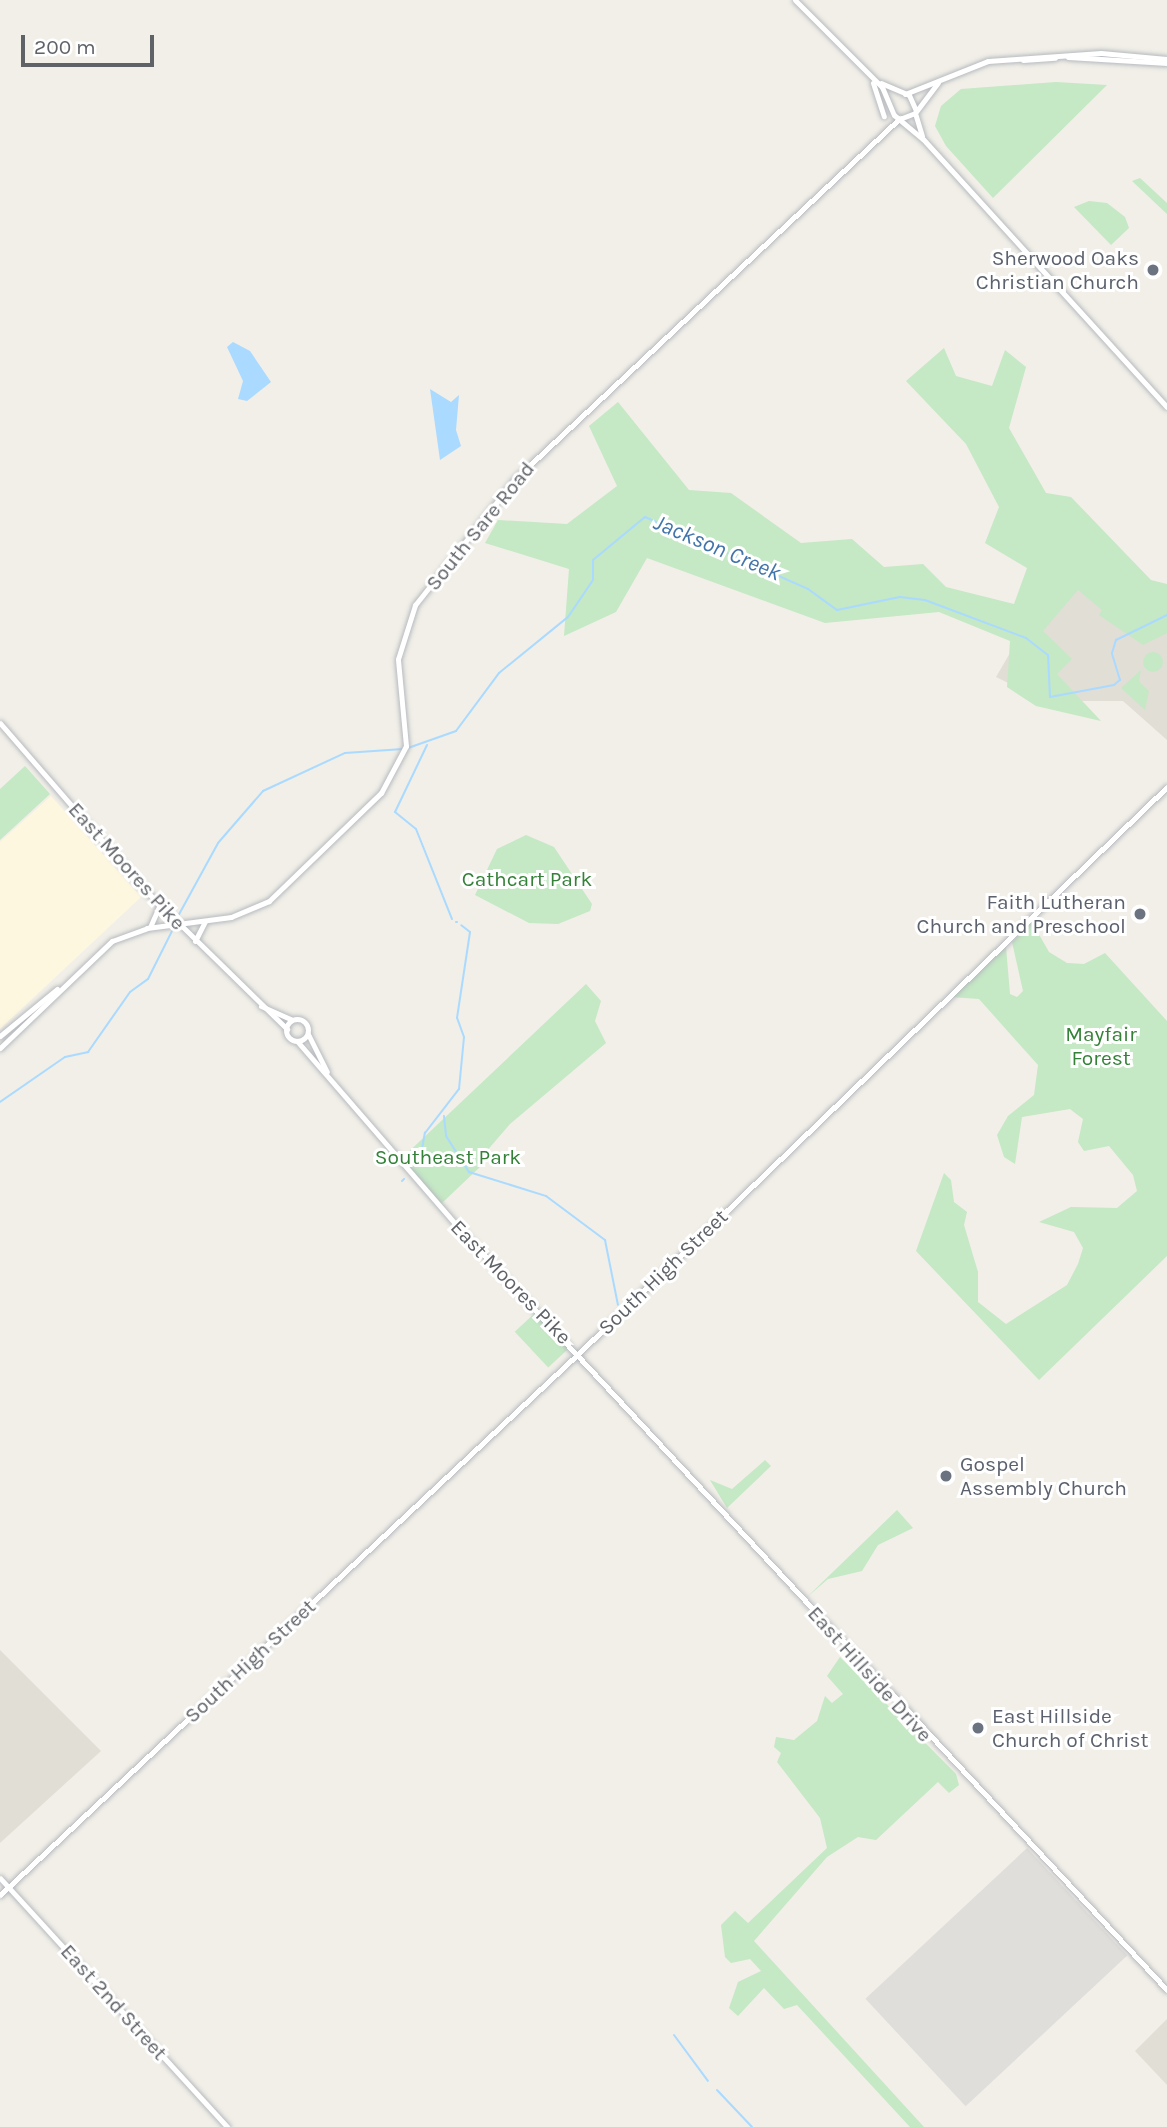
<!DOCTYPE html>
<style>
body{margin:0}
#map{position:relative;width:1167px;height:2127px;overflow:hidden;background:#f1efe8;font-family:Karla,sans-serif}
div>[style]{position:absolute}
.commercial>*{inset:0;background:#fef7e0}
.industrial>*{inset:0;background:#e0deda;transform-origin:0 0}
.education>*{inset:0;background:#e1ded6}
.green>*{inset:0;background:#c5e8c5;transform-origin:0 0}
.round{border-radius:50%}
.water>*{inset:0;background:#aadaff}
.stream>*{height:2px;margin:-1px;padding:0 1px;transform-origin:1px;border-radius:1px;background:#aadaff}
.roads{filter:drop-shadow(0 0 2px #b6babf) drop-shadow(0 0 2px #b6babf)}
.secondary>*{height:5px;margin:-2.5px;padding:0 2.5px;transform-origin:2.5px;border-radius:2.5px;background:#fff}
.secondary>.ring{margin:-2.5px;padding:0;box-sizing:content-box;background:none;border:5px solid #fff;border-radius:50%}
.dots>*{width:19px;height:19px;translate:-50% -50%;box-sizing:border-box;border:4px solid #fff;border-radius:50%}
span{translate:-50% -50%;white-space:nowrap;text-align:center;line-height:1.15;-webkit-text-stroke:6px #fff;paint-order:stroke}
.worship-label{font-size:21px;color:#5b616d}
.right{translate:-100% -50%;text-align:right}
.left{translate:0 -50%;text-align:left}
.street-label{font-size:21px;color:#5f6368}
.park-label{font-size:21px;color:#348238}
.water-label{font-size:23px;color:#4174aa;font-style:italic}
.scale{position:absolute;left:21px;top:35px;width:133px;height:32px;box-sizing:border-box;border:4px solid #5f6368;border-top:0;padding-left:9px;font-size:21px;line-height:24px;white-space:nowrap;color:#5f6368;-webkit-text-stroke:5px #fff;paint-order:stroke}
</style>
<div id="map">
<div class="commercial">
<div style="clip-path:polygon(51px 796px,141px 897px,0 1029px,0 842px)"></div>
</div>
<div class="industrial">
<div style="left:1027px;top:1848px;width:147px;height:221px;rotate:47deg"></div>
</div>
<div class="education">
<div style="clip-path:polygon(1086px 523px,1167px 610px,1167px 740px,1123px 701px,1045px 701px,996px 677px)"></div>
<div style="clip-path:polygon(0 1650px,101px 1751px,0 1843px)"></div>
<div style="clip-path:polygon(1167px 2019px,1167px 2085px,1135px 2051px)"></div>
</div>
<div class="green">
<div style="clip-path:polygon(1056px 82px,1107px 85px,993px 198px,946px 146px,935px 126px,941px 106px,961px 89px)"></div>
<div style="clip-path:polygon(1140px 178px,1167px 203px,1167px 214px,1132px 181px)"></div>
<div style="clip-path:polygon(1089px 201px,1107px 203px,1125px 217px,1129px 228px,1111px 245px,1074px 207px)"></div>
<div style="clip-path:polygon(944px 348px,956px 376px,992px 386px,1005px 350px,1026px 367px,1009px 428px,1046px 493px,1071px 497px,1151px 580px,1167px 584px,1167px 633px,1143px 645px,1099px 615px,1102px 610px,1078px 590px,1043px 631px,1072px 659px,1057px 674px,1101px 721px,1036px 706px,1007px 687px,1010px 641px,939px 612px,825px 623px,647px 558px,616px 612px,564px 636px,569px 569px,485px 543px,498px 520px,567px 524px,617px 486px,589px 426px,618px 402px,689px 490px,731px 493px,801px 543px,852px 539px,884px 567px,923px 564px,946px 587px,1014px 604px,1027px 568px,985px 543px,999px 507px,966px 444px,906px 381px)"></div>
<div class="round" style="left:1143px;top:652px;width:20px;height:20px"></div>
<div style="clip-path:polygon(1141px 670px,1139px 681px,1149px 691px,1145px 710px,1121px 688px)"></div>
<div style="clip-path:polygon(25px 766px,50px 794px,0 840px,0 789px)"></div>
<div style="clip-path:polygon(526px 835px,554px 847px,592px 904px,590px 911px,558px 924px,529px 923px,475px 895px,497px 849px)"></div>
<div style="clip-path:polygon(1032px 922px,1049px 952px,1067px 963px,1084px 964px,1105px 953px,1167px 1021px,1167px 1256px,1039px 1380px,916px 1251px,944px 1173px,951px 1180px,954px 1202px,967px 1212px,964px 1225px,978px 1272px,978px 1302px,1006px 1324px,1067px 1285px,1078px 1264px,1083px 1248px,1074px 1232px,1039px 1222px,1071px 1207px,1117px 1208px,1137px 1191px,1133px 1175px,1109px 1146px,1084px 1151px,1078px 1142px,1083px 1119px,1070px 1109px,1022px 1117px,1015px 1164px,1004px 1157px,997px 1135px,1008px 1116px,1034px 1095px,1038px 1065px,979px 999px,951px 997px,1006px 947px,1010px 994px,1017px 997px,1023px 991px,1012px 942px)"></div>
<div style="clip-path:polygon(586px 984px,601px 1001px,595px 1021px,606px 1043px,510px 1124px,479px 1160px,482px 1165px,441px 1204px,401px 1159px)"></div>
<div style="left:536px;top:1312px;width:49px;height:29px;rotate:47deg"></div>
<div style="clip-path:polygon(765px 1460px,771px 1466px,727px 1508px,710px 1480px,732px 1489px)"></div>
<div style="clip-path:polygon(897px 1510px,913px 1528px,878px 1545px,862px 1571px,828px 1579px,806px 1598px)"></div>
<div style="clip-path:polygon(840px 1657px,956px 1774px,959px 1785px,949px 1793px,938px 1782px,876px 1840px,858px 1837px,827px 1857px,754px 1941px,924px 2127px,910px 2127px,797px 2005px,784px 2009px,764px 1988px,738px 2016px,729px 2008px,738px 1982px,761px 1971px,750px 1959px,731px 1963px,725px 1957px,721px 1925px,735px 1911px,748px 1923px,827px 1848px,820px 1818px,777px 1762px,781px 1753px,774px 1747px,776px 1737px,794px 1740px,817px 1721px,825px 1696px,832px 1703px,843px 1694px,827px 1676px)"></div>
</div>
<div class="water">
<div style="clip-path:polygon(233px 342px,250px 351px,271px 382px,247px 401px,238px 399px,243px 381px,227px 347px)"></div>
<div style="clip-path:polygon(430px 389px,451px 402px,459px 395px,456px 430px,461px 446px,440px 460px)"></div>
</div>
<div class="stream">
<div style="left:427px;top:745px;width:74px;rotate:115.5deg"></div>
<div style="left:395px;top:812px;width:27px;rotate:39deg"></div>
<div style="left:416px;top:829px;width:97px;rotate:68.2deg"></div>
<div style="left:408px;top:748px;width:51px;rotate:-19.5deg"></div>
<div style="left:456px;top:731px;width:72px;rotate:-53.4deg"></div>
<div style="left:499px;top:673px;width:89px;rotate:-39.1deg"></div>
<div style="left:568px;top:617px;width:45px;rotate:-56deg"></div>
<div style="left:593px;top:580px;width:20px;rotate:-90deg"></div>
<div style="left:593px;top:560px;width:67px;rotate:-39.6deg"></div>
<div style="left:645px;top:517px;width:178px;rotate:23.8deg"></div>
<div style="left:808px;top:589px;width:36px;rotate:36deg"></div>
<div style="left:837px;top:610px;width:64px;rotate:-11.7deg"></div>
<div style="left:900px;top:597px;width:25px;rotate:7deg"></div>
<div style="left:925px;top:600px;width:108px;rotate:20.6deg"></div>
<div style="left:1026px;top:638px;width:28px;rotate:38deg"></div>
<div style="left:1048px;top:655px;width:42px;rotate:87.3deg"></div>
<div style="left:1050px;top:697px;width:65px;rotate:-10.6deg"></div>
<div style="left:1114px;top:685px;width:8px;rotate:-40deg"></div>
<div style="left:1120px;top:680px;width:28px;rotate:-107deg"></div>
<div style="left:1112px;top:653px;width:14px;rotate:-73deg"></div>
<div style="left:1116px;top:640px;width:57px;rotate:-26.1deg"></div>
<div style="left:177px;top:918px;width:85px;rotate:-61.3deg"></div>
<div style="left:218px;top:843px;width:69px;rotate:-49.1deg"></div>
<div style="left:263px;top:791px;width:90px;rotate:-24.9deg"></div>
<div style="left:345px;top:753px;width:58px;rotate:-3.9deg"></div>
<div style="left:456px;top:922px;width:1px"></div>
<div style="left:0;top:1102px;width:79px;rotate:-34.7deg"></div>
<div style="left:65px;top:1057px;width:24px;rotate:-12deg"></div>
<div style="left:88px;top:1052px;width:73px;rotate:-55deg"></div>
<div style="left:130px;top:992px;width:22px;rotate:-36deg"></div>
<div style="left:148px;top:979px;width:58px;rotate:-63.4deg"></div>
<div style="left:444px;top:1116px;width:20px;rotate:84deg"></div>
<div style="left:446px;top:1136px;width:43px;rotate:57.4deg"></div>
<div style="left:469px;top:1172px;width:81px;rotate:17.3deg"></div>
<div style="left:546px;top:1196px;width:74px;rotate:36.7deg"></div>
<div style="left:605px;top:1240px;width:66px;rotate:78.7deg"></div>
<div style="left:419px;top:1166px;width:34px;rotate:-80deg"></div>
<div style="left:425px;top:1133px;width:56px;rotate:-52.3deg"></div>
<div style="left:459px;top:1089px;width:52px;rotate:-84.5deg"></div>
<div style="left:464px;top:1037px;width:20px;rotate:-110deg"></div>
<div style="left:457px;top:1018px;width:87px;rotate:-81.4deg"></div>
<div style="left:470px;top:932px;width:11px;rotate:-142deg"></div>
<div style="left:402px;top:1181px;width:3px;rotate:-45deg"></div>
<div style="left:674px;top:2035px;width:57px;rotate:53.5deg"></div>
<div style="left:717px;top:2090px;width:51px;rotate:46.6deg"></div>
</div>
<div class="roads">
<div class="secondary">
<div style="left:795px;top:0;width:123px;rotate:45deg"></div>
<div style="left:882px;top:87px;width:30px;rotate:67deg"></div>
<div style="left:894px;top:115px;width:38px;rotate:40deg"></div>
<div style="left:923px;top:139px;width:362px;rotate:47.7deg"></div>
<div style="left:1068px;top:57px;width:99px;rotate:3.5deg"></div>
<div style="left:1023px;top:60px;width:32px;rotate:-4deg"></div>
<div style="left:873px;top:83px;width:35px;rotate:72deg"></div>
<div style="left:881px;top:83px;width:30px;rotate:23deg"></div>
<div style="left:909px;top:95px;width:17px;rotate:66deg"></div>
<div style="left:905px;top:94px;width:89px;rotate:-21.7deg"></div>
<div style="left:988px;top:61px;width:113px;rotate:-4deg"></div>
<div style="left:1101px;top:53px;width:66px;rotate:5.2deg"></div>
<div style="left:915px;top:113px;width:24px;rotate:73deg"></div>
<div style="left:902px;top:118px;width:14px;rotate:-21deg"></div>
<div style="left:915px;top:113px;width:38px;rotate:-53deg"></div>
<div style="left:0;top:723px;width:218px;rotate:49.1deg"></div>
<div style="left:143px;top:888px;width:202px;rotate:44.4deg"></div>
<div style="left:150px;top:927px;width:24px;rotate:-66deg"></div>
<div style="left:195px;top:941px;width:22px;rotate:-63deg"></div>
<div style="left:261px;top:1006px;width:34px;rotate:24deg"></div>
<div class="ring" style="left:286px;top:1019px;width:17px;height:17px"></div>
<div style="left:308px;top:1034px;width:42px;rotate:63.4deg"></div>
<div style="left:0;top:1036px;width:74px;rotate:-39.5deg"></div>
<div style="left:297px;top:1041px;width:245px;rotate:49.1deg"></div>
<div style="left:457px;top:1226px;width:1043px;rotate:47.1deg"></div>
<div style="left:0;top:1048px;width:155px;rotate:-43.7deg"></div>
<div style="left:112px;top:941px;width:37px;rotate:-20deg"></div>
<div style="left:147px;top:928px;width:85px;rotate:-7.5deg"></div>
<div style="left:231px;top:917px;width:41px;rotate:-22.8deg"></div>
<div style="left:269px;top:901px;width:156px;rotate:-44deg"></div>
<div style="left:381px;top:793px;width:53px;rotate:-62deg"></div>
<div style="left:406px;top:746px;width:87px;rotate:-95.3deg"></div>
<div style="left:398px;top:659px;width:57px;rotate:-72.5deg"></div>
<div style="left:415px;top:605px;width:159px;rotate:-51.6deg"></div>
<div style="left:514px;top:480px;width:529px;rotate:-43.16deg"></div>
<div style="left:0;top:1878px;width:337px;rotate:47.6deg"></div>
<div style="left:0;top:1895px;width:793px;rotate:-43.11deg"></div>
<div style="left:579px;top:1353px;width:816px;rotate:-43.91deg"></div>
</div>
</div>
<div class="dots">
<div style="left:1153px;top:270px;background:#6b7280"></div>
<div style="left:1140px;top:914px;background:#6b7280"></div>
<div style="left:946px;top:1476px;background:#6b7280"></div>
<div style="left:978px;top:1728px;background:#6b7280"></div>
</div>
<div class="worship-label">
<span class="right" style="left:1139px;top:270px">Sherwood Oaks<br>Christian Church</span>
<span class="right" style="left:1126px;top:914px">Faith Lutheran<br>Church and Preschool</span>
<span class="left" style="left:960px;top:1476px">Gospel<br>Assembly Church</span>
<span class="left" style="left:992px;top:1728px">East Hillside<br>Church of Christ</span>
</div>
<div class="street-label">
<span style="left:480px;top:526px;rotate:-51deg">South Sare Road</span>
<span style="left:127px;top:866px;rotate:48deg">East Moores Pike</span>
<span style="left:663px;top:1272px;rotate:-44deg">South High Street</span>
<span style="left:511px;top:1282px;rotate:46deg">East Moores Pike</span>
<span style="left:250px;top:1661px;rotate:-43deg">South High Street</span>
<span style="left:870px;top:1674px;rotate:48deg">East Hillside Drive</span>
<span style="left:114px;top:2002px;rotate:48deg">East 2nd Street</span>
</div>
<div class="park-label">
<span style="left:527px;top:879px">Cathcart Park</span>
<span style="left:1101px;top:1046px">Mayfair<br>Forest</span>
<span style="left:448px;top:1157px">Southeast Park</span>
</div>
<div class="water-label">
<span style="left:717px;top:548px;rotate:23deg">Jackson Creek</span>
</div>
<div class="scale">200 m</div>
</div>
